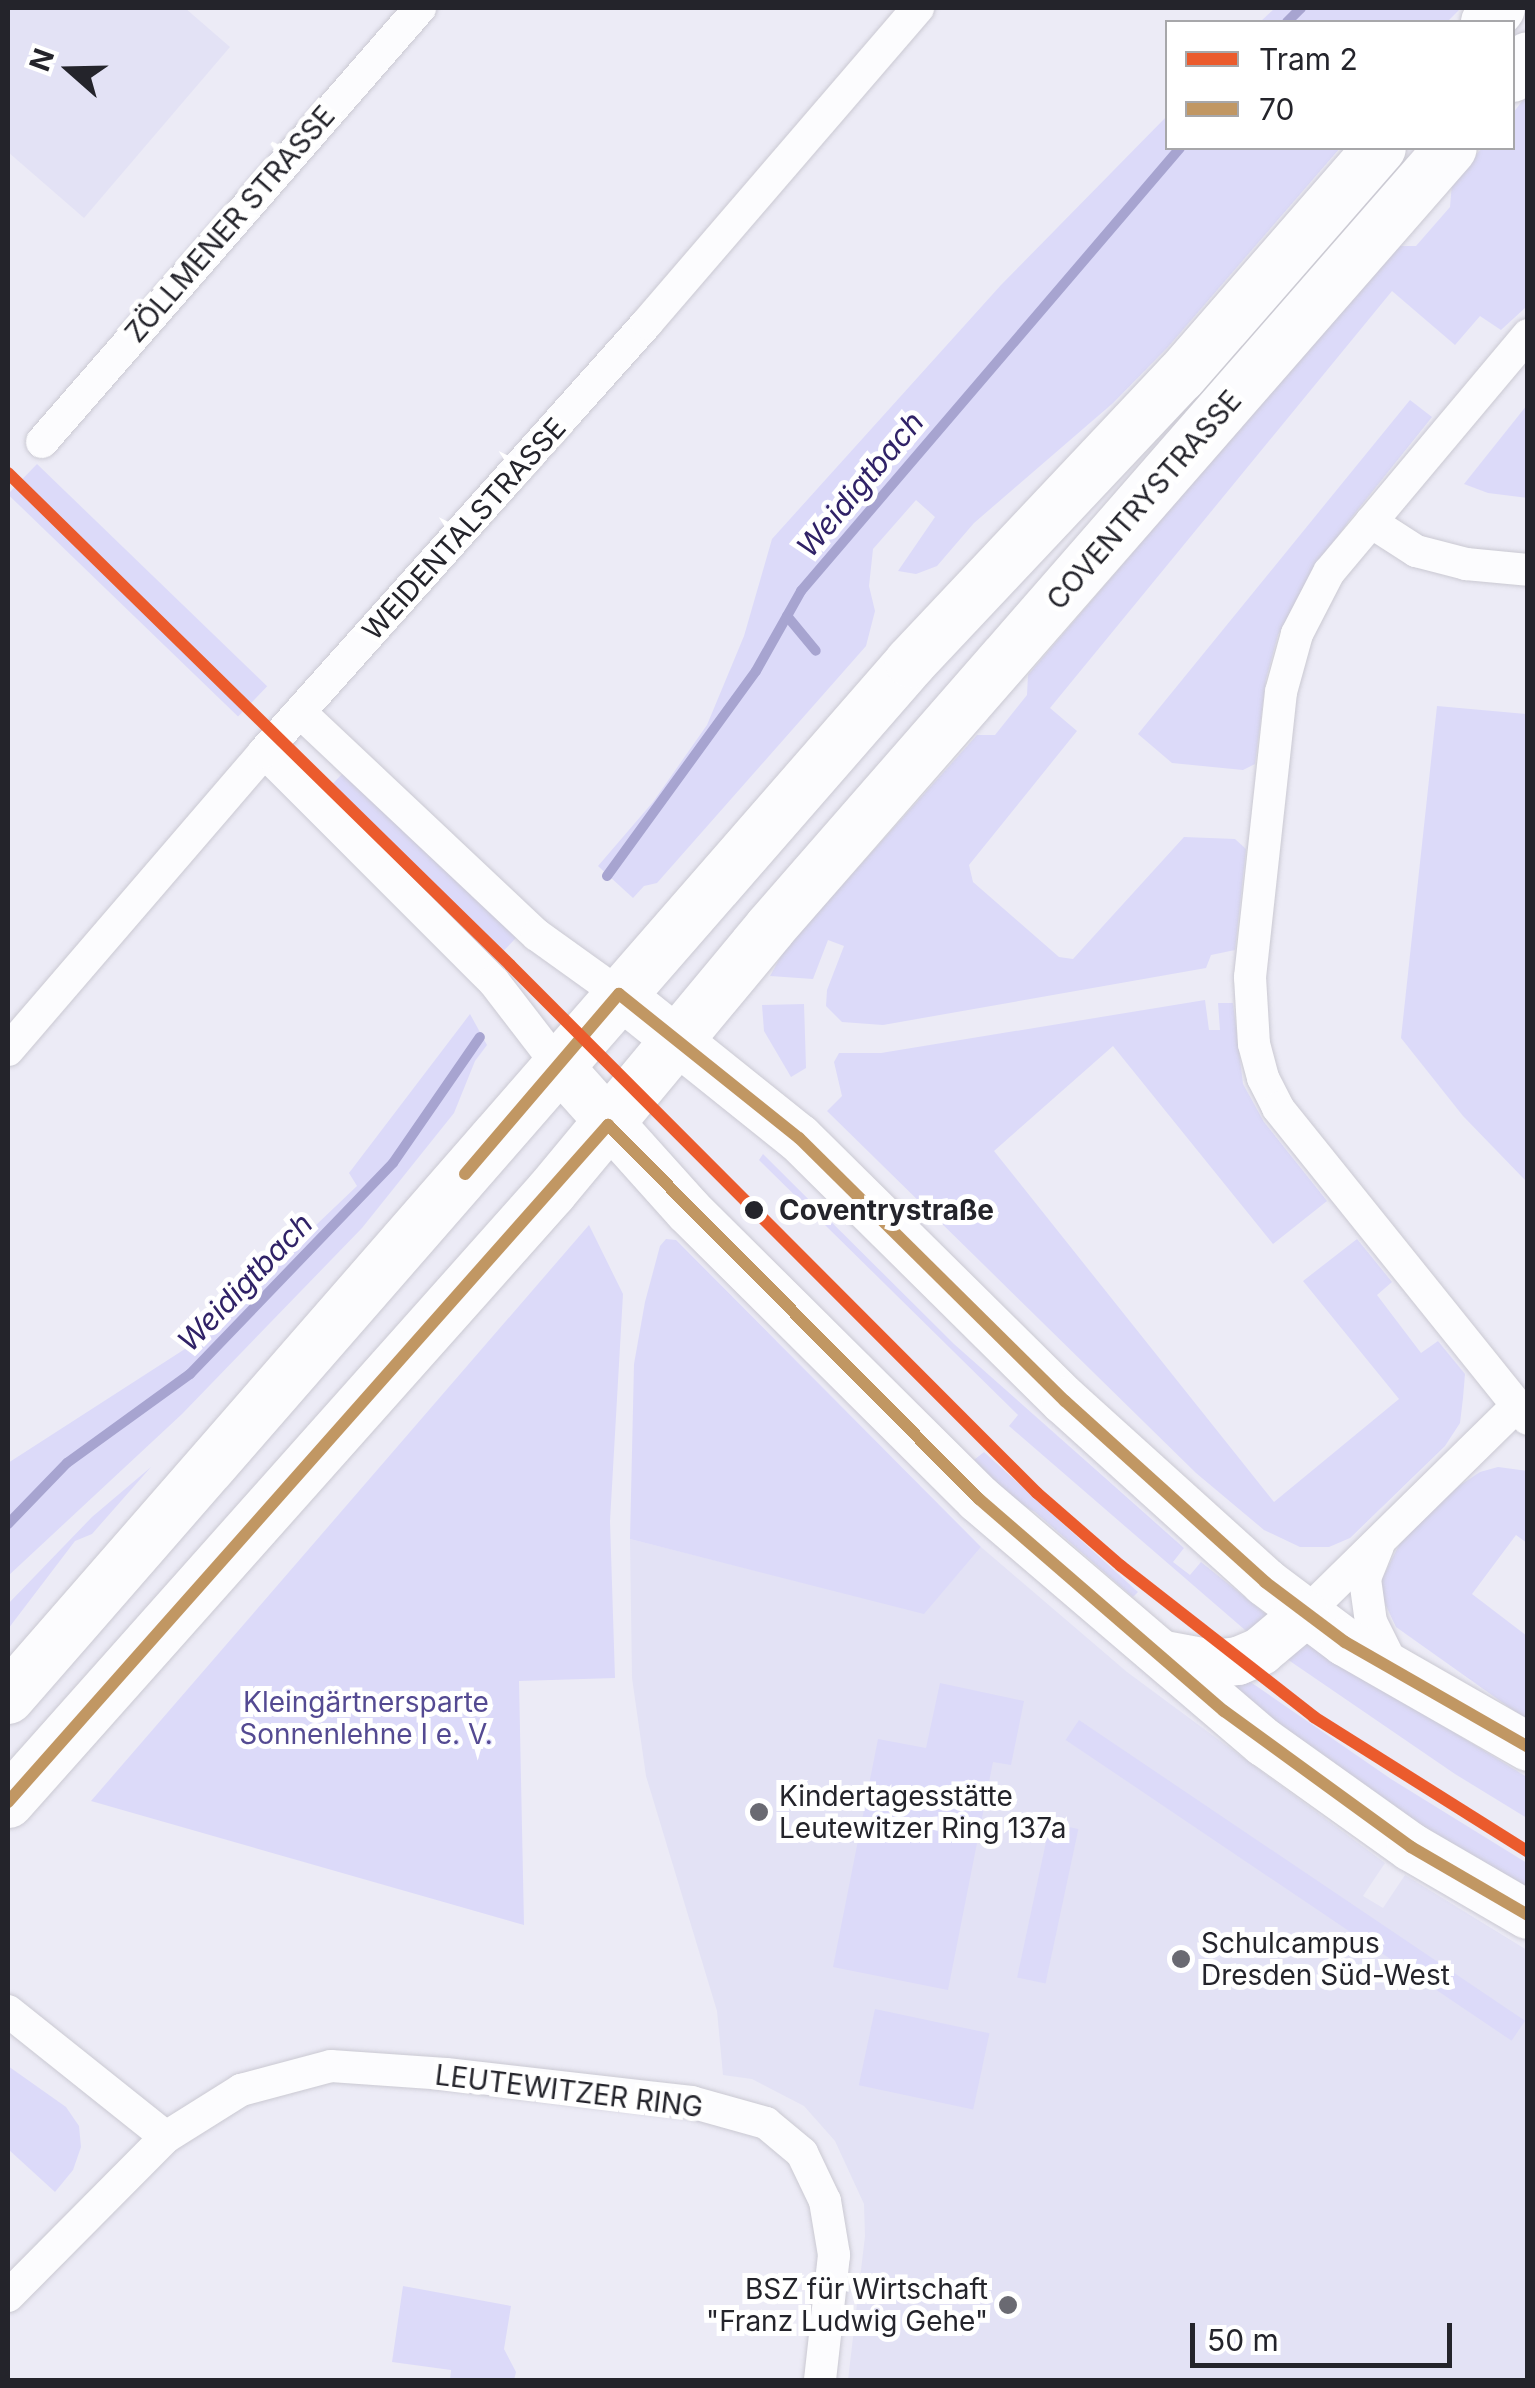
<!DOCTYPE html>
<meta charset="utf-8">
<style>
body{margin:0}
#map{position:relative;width:1535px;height:2388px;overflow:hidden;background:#ecebf6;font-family:Inter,sans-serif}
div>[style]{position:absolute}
.built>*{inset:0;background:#e3e2f5}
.green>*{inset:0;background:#dcdaf9;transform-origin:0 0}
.stream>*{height:10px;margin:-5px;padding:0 5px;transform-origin:5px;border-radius:5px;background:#a7a4d0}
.roads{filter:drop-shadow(0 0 2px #cac9d2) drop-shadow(0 0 2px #cac9d2)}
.minor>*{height:32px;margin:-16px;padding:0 16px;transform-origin:16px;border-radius:16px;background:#fcfcfe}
.secondary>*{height:48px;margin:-24px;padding:0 24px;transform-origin:24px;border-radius:24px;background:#fcfcfe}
.primary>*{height:52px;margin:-26px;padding:0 26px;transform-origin:26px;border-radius:26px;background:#fcfcfe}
.bus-1>*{height:12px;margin:-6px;padding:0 6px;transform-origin:6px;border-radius:6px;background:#c19763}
.tram-1>*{height:12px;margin:-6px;padding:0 6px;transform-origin:6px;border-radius:6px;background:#eb5b2d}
.dots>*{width:28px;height:28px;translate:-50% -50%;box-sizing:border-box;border:5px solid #fff;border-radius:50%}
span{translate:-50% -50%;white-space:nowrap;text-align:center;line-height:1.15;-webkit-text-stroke:10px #fff;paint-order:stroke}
.street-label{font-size:28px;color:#24242b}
.stop-label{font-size:28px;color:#24242b;font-weight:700}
.left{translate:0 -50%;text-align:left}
.park-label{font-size:28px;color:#544a92}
.poi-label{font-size:28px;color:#24242b}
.right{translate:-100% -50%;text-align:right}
.water-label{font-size:30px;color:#302267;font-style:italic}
.frame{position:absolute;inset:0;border:10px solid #24242b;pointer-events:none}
.legend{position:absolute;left:1165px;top:20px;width:350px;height:130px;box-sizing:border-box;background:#fff;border:2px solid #a7a7aa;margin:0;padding:12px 18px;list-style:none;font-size:30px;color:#24242b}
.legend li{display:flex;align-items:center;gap:20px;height:50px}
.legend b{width:50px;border:2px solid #a7a7aa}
.north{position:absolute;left:20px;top:20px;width:100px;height:100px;-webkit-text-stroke:8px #fff;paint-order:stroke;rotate:290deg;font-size:28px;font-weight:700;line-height:40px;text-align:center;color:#24242b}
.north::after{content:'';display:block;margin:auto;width:35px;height:45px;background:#24242b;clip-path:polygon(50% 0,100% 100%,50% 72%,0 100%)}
.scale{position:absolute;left:1190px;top:2323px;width:262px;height:45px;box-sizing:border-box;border:5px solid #24242b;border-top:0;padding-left:12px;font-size:30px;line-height:35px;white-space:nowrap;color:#24242b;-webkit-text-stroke:8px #fff;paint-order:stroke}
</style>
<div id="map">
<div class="built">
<div style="clip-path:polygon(8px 8px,185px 8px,230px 47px,84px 218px,8px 152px)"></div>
<div style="clip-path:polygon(630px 1539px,924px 1613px,981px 1547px,1127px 1672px,1385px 1863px,1363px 1896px,1383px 1908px,1405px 1875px,1527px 1950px,1527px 2380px,848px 2380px,865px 2236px,864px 2204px,835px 2141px,804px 2106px,752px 2079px,723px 2075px,717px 2011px,646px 1776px,632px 1678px)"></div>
</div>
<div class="green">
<div style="clip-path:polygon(1275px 8px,1461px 8px,1447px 22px,1260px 22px)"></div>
<div style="clip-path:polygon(1527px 95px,1527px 306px,1501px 330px,1480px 316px,1455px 345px,1392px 291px,1050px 708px,1077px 731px,969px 865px,973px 882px,1059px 957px,1073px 959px,1184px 837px,1235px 839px,1246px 849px,1235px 950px,1211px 955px,1206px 968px,883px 1025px,842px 1022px,826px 1006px,827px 990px,844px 946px,828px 940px,813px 979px,770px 976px,785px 949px,977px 735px,995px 735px,1027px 695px,1028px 675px,1395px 246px,1416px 246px,1450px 207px,1452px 183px,1482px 148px,1512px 148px,1513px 113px)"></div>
<div style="clip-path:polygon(1167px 116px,1168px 148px,1340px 148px,1168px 347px,1113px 403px,974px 523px,937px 566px,916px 574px,898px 571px,935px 517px,916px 500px,873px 549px,869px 586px,875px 611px,866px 646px,657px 883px,644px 886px,633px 898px,598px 866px,653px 802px,707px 725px,744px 636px,772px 539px,1001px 285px)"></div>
<div style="clip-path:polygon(1410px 400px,1432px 417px,1348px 522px,1305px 584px,1278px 635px,1266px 679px,1255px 764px,1243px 770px,1172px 763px,1138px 734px)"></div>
<div style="clip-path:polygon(1527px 405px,1527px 498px,1488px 493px,1464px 484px)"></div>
<div style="left:37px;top:464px;width:320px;height:42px;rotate:44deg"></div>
<div style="clip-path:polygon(1437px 706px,1527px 714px,1527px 1182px,1463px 1116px,1401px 1038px)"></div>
<div style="left:345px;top:771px;width:239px;height:35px;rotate:44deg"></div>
<div style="clip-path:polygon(1205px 1000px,1209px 1030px,1220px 1030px,1218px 1003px,1233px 1003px,1243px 1084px,1264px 1122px,1327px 1201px,1273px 1244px,1113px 1046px,994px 1151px,1274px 1502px,1399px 1399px,1303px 1281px,1357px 1239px,1392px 1282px,1377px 1295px,1421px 1353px,1438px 1341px,1465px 1374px,1463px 1398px,1460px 1423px,1445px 1446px,1350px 1538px,1329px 1547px,1300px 1547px,1264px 1530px,1196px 1473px,827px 1111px,842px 1096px,834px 1062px,839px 1053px,881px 1053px)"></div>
<div style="clip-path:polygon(804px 1004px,806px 1068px,791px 1077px,764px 1031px,762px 1005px)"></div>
<div style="clip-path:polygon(470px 1014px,487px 1045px,475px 1061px,454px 1113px,362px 1228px,182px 1414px,8px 1576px,8px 1463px,188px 1347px,357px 1186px,349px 1173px)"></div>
<div style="clip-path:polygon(763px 1154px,954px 1344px,1184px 1548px,1173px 1562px,1190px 1575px,1201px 1562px,1272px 1619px,1252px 1636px,1009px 1426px,1018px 1415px,759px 1160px)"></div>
<div style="clip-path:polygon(715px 1203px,974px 1460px,984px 1452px,1138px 1592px,1133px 1597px,1035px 1512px,1000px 1492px,711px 1207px)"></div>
<div style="clip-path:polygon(589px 1225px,623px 1294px,610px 1521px,615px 1678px,519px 1681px,524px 1925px,91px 1801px)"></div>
<div style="clip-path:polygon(666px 1239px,676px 1240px,981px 1547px,924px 1614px,630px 1539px,634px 1364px,645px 1302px,660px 1246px)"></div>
<div style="clip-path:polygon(151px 1467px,92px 1534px,75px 1541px,8px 1629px,8px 1604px,92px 1517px)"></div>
<div style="clip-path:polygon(1498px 1467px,1527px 1471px,1527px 1543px,1516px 1535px,1472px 1594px,1527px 1636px,1527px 1720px,1396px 1627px,1382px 1597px,1382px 1579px,1399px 1545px,1444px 1496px,1480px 1472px)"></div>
<div style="clip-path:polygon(1306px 1642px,1527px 1777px,1527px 1818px,1455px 1774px,1284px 1657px)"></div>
<div style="clip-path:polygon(1249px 1681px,1391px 1779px,1527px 1863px,1527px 1894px,1289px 1738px,1231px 1685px)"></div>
<div style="clip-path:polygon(940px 1683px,1024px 1701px,1011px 1765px,993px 1762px,948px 1990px,833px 1967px,878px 1739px,926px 1748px)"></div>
<div style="left:1079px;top:1720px;width:538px;height:24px;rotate:34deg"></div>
<div style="left:1050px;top:1823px;width:29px;height:158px;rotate:12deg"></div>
<div style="left:875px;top:2009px;width:117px;height:78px;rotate:12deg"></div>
<div style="clip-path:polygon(8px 2066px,66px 2107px,79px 2126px,81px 2147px,73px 2170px,55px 2192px,8px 2149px)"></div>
<div style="clip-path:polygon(403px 2286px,511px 2306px,504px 2349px,516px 2372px,514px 2380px,450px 2380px,451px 2370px,392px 2362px)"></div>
</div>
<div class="stream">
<div style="left:1287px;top:22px;width:20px;rotate:-45deg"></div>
<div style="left:787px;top:616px;width:45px;rotate:50.4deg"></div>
<div style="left:607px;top:876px;width:253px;rotate:-54deg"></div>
<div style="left:756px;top:671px;width:92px;rotate:-60.6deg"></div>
<div style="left:801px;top:591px;width:583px;rotate:-49.45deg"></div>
<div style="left:8px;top:1524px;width:85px;rotate:-46deg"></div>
<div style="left:67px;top:1463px;width:152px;rotate:-35.9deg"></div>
<div style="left:190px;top:1374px;width:293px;rotate:-46.1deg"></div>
<div style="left:393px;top:1163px;width:153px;rotate:-55.4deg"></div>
</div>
<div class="roads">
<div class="minor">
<div style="left:1528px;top:335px;width:309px;rotate:130deg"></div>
<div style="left:1329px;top:572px;width:70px;rotate:117.3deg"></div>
<div style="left:1297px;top:634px;width:60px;rotate:105.4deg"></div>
<div style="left:1281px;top:692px;width:287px;rotate:96.2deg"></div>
<div style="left:1250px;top:977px;width:67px;rotate:86.6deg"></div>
<div style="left:1254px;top:1044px;width:35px;rotate:75deg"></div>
<div style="left:1263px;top:1078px;width:34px;rotate:63deg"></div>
<div style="left:1278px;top:1108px;width:399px;rotate:51.2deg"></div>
<div style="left:42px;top:442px;width:576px;rotate:-48.95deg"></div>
<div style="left:1371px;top:522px;width:54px;rotate:32.8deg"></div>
<div style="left:1416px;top:551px;width:52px;rotate:14.6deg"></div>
<div style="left:1466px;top:564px;width:62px;rotate:5.5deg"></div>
<div style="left:300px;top:712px;width:325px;rotate:43.3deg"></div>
<div style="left:537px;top:935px;width:101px;rotate:35.7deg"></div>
<div style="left:264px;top:752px;width:325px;rotate:45deg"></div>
<div style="left:494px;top:982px;width:105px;rotate:52.4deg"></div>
<div style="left:8px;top:1050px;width:393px;rotate:-49.3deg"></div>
<div style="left:264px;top:752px;width:575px;rotate:-48.24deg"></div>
<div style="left:647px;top:323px;width:416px;rotate:-49.3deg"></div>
<div style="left:1378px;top:1546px;width:35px;rotate:112deg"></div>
<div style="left:1365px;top:1579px;width:43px;rotate:82.1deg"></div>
<div style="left:1371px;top:1622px;width:51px;rotate:63.4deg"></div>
<div style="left:1305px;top:1614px;width:297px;rotate:-44.5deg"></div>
<div style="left:8px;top:2011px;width:202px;rotate:38.6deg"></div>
<div style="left:8px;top:2296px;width:224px;rotate:-45.2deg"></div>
<div style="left:166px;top:2137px;width:89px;rotate:-32.1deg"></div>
<div style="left:241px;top:2090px;width:93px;rotate:-14.9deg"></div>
<div style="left:331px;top:2066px;width:115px;rotate:4deg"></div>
<div style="left:446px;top:2074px;width:247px;rotate:6.5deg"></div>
<div style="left:691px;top:2102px;width:78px;rotate:15.6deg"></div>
<div style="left:766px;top:2123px;width:47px;rotate:39.8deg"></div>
<div style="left:802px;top:2153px;width:53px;rotate:64.4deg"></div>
<div style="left:825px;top:2201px;width:55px;rotate:80.5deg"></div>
<div style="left:834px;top:2255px;width:126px;rotate:96.4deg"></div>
</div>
<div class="secondary">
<div style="left:619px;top:994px;width:231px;rotate:38.7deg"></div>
<div style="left:799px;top:1138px;width:374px;rotate:44.7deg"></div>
<div style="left:1065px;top:1401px;width:270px;rotate:42.1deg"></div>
<div style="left:1265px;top:1582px;width:100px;rotate:36.9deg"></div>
<div style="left:1345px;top:1642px;width:211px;rotate:29.8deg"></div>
<div style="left:558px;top:1065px;width:196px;rotate:48.1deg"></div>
<div style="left:689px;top:1211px;width:409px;rotate:44.8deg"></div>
<div style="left:979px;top:1499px;width:376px;rotate:40.5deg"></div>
<div style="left:1265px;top:1743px;width:179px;rotate:35.5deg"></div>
<div style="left:1411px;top:1847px;width:135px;rotate:30.2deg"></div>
<div style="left:1165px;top:1655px;width:49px;rotate:10.6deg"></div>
<div style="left:1213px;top:1664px;width:25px;rotate:-7deg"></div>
<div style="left:1238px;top:1661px;width:25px;rotate:-23deg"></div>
<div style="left:1261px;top:1651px;width:57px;rotate:-40.1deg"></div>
</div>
<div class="primary">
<div style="left:1487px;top:22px;width:18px;rotate:-49deg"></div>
<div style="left:1512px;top:76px;width:24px;rotate:-48deg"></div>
<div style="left:8px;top:1698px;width:1374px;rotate:-48.92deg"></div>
<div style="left:911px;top:662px;width:392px;rotate:-46.7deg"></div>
<div style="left:1180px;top:377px;width:304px;rotate:-48.9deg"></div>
<div style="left:8px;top:1802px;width:817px;rotate:-48.33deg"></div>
<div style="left:551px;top:1192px;width:343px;rotate:-50.3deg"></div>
<div style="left:770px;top:928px;width:1035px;rotate:-48.88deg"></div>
</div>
</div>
<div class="bus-1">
<div style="left:465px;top:1174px;width:237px;rotate:-49.5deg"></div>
<div style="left:619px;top:994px;width:231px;rotate:38.7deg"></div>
<div style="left:799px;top:1138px;width:374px;rotate:44.7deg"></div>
<div style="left:1065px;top:1401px;width:270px;rotate:42.1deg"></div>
<div style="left:1265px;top:1582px;width:100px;rotate:36.9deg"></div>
<div style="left:1345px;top:1642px;width:211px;rotate:29.8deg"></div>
<div style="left:8px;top:1802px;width:905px;rotate:-48.45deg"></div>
<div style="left:608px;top:1125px;width:527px;rotate:45.23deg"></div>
<div style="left:979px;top:1499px;width:324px;rotate:40.9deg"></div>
<div style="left:1224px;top:1711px;width:231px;rotate:36deg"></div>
<div style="left:1411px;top:1847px;width:135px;rotate:30.2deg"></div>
</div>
<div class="tram-1">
<div style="left:8px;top:473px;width:703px;rotate:44.42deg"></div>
<div style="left:510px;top:965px;width:746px;rotate:45.05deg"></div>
<div style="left:1037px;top:1493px;width:111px;rotate:41deg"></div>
<div style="left:1121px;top:1566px;width:245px;rotate:38deg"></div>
<div style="left:1314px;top:1717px;width:253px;rotate:32.2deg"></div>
</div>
<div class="dots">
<div style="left:754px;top:1210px;background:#24242b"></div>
<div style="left:759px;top:1812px;background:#6a6a72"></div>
<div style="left:1181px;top:1959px;background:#6a6a72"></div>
<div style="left:1008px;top:2305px;background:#6a6a72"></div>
</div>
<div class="street-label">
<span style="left:230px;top:224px;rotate:-49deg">ZÖLLMENER STRASSE</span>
<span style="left:1144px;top:500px;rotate:-49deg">COVENTRYSTRASSE</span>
<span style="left:464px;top:529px;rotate:-48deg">WEIDENTALSTRASSE</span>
<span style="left:569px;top:2091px;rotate:7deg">LEUTEWITZER RING</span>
</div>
<div class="stop-label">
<span class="left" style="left:779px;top:1210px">Coventrystraße</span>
</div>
<div class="park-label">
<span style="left:366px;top:1718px">Kleingärtnersparte<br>Sonnenlehne I e. V.</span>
</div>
<div class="poi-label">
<span class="left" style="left:779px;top:1812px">Kindertagesstätte<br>Leutewitzer Ring 137a</span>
<span class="left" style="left:1201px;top:1959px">Schulcampus<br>Dresden Süd-West</span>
<span class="right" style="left:988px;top:2305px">BSZ für Wirtschaft<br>"Franz Ludwig Gehe"</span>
</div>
<div class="water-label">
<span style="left:860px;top:484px;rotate:-50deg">Weidigtbach</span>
<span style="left:245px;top:1282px;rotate:-46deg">Weidigtbach</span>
</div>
<div class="frame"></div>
<ul class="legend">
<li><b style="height:12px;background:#eb5b2d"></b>Tram 2</li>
<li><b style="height:12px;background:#c19763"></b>70</li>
</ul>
<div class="north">N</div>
<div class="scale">50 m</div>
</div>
